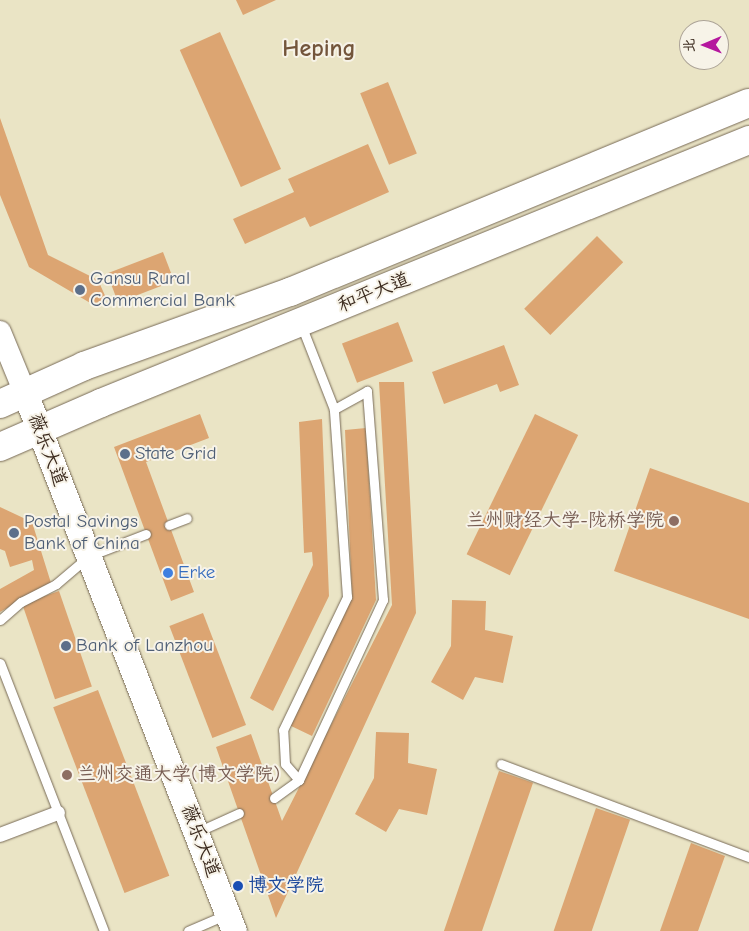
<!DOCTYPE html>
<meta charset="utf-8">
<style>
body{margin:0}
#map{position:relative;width:749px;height:931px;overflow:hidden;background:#eae4c5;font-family:"Comic Neue","LXGW WenKai TC",sans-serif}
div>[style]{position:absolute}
.building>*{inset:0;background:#dca572;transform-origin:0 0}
.roads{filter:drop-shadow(0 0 1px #786b58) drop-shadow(0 0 1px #786b58)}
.service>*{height:9px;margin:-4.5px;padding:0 4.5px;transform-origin:4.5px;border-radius:4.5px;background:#fff}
.pedestrian>*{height:14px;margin:-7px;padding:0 7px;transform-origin:7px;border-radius:7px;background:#fff}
.tertiary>*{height:22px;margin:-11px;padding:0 11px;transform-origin:11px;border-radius:11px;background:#fff}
.secondary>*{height:25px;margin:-12.5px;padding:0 12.5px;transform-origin:12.5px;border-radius:12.5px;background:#fff}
.trunk>*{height:28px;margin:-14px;padding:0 14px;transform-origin:14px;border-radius:14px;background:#fff}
.dots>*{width:14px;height:14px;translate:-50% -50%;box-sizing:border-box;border:2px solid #f7f3e8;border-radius:50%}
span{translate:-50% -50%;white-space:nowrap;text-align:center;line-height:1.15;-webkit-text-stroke:4px #f7f3e8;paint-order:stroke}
.service-label{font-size:19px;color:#4e5e75}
.left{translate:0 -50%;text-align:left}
.street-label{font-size:19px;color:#3b2a1e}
.education-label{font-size:19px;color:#785e54}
.right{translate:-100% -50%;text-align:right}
.shop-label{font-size:19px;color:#366cbe}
.transit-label{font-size:19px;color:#164399}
.district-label{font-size:24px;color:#73553b;font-weight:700}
.north{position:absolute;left:679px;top:20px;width:50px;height:50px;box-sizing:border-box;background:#f7f3e8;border:1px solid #aca397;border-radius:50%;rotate:269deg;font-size:14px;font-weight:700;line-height:20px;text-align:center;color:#3b2a1e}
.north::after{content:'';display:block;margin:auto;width:18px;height:22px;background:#b5179e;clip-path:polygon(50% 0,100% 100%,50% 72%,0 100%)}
</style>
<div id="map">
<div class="building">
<div style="clip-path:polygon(236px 0,276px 0,243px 15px)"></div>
<div style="left:220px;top:32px;width:150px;height:44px;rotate:66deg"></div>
<div style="left:388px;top:82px;width:77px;height:30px;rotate:68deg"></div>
<div style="clip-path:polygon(0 118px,48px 255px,98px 280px,107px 300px,92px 304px,29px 267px,0 195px)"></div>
<div style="clip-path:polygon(368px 144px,389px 192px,310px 227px,305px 217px,245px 244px,233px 219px,294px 192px,288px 179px)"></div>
<div style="left:597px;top:236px;width:37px;height:103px;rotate:45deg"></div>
<div style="left:163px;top:252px;width:31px;height:60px;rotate:69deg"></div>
<div style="left:398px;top:322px;width:42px;height:60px;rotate:69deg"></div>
<div style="clip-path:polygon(504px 345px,519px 385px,500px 392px,497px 384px,444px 404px,432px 372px)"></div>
<div style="clip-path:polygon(379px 382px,404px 382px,416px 613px,276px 918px,216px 747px,251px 734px,282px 821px,392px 605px)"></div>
<div style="clip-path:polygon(200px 414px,209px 438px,146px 462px,194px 592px,171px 601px,114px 447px)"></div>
<div style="left:535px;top:414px;width:48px;height:156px;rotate:26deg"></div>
<div style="clip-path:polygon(322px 419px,329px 596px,273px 711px,250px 698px,313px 565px,312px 552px,304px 553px,299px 422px)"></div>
<div style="clip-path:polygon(366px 428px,376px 600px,312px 736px,289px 725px,352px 597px,345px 430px)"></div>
<div style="clip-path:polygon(650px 468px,749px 503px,749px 619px,614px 571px)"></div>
<div style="clip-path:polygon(0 507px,32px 522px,51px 583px,0 612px,0 589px,34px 570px,32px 560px,10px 567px,5px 551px,0 549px)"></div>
<div style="left:59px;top:591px;width:101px;height:39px;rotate:71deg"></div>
<div style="clip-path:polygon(452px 600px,486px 601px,485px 630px,513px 636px,503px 683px,475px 677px,463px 700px,431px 682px,451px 646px)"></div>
<div style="left:203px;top:613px;width:120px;height:36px;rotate:69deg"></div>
<div style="left:98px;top:690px;width:199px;height:48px;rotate:69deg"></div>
<div style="clip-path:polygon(376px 732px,409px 733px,408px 763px,437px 769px,427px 815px,399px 809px,386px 832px,355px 814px,374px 778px)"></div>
<div style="left:499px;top:771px;width:36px;height:170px;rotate:19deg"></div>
<div style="left:596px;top:808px;width:36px;height:131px;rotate:19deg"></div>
<div style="clip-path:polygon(691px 843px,725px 856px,698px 931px,660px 931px)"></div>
</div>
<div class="roads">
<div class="service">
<div style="left:169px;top:525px;width:19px;rotate:-21deg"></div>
<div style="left:0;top:620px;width:28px;rotate:-41deg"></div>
<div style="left:21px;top:602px;width:39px;rotate:-27deg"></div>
<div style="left:56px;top:584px;width:43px;rotate:-40.3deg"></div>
<div style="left:89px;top:556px;width:61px;rotate:-21.1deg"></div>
<div style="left:0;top:663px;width:287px;rotate:68.8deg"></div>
<div style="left:501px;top:764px;width:265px;rotate:20.6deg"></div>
<div style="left:299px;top:780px;width:199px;rotate:-65deg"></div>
<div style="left:383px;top:600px;width:210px;rotate:-94.4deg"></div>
<div style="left:367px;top:391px;width:38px;rotate:151deg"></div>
<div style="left:274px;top:798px;width:31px;rotate:-36deg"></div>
<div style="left:299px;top:780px;width:21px;rotate:-131deg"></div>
<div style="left:285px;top:764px;width:34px;rotate:-93deg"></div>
<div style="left:283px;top:730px;width:148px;rotate:-64.3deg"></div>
<div style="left:347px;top:597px;width:188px;rotate:-94deg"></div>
<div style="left:334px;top:409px;width:90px;rotate:-111.4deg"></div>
<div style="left:197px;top:832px;width:46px;rotate:-24.3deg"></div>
<div style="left:188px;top:931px;width:40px;rotate:-23.4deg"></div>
</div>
<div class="pedestrian">
<div style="left:0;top:835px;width:62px;rotate:-20.8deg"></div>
</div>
<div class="tertiary">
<div style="left:0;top:332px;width:66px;rotate:67.7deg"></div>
</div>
<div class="secondary">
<div style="left:25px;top:393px;width:577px;rotate:68.77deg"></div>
</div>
<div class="trunk">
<div style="left:0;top:404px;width:92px;rotate:-24.3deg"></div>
<div style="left:84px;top:366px;width:219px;rotate:-19.8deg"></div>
<div style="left:290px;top:292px;width:496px;rotate:-22.4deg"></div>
<div style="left:0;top:447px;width:110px;rotate:-23.5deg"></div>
<div style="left:101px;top:403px;width:699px;rotate:-22.09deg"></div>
</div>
</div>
<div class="dots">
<div style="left:80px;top:290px;background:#5c6f8a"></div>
<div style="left:125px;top:454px;background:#5c6f8a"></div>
<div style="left:674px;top:521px;background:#8d6e63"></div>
<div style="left:14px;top:533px;background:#5c6f8a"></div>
<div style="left:168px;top:573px;background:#3f7fe0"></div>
<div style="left:66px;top:646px;background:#5c6f8a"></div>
<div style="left:67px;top:775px;background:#8d6e63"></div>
<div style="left:238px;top:886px;background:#1a4fb4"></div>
</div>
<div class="service-label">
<span class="left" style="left:90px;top:290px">Gansu Rural<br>Commercial Bank</span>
<span class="left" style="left:135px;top:454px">State Grid</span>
<span class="left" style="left:24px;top:533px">Postal Savings<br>Bank of China</span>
<span class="left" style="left:76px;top:646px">Bank of Lanzhou</span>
</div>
<div class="street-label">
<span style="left:374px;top:293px;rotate:-22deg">和平大道</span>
<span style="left:47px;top:450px;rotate:69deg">薇乐大道</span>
<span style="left:200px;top:841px;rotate:69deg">薇乐大道</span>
</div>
<div class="education-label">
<span class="right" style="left:664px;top:521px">兰州财经大学-陇桥学院</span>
<span class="left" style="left:77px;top:775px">兰州交通大学(博文学院)</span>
</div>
<div class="shop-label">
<span class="left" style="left:178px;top:573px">Erke</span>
</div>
<div class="transit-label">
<span class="left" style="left:248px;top:886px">博文学院</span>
</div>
<div class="district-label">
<span style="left:319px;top:49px">Heping</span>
</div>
<div class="north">北</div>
</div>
